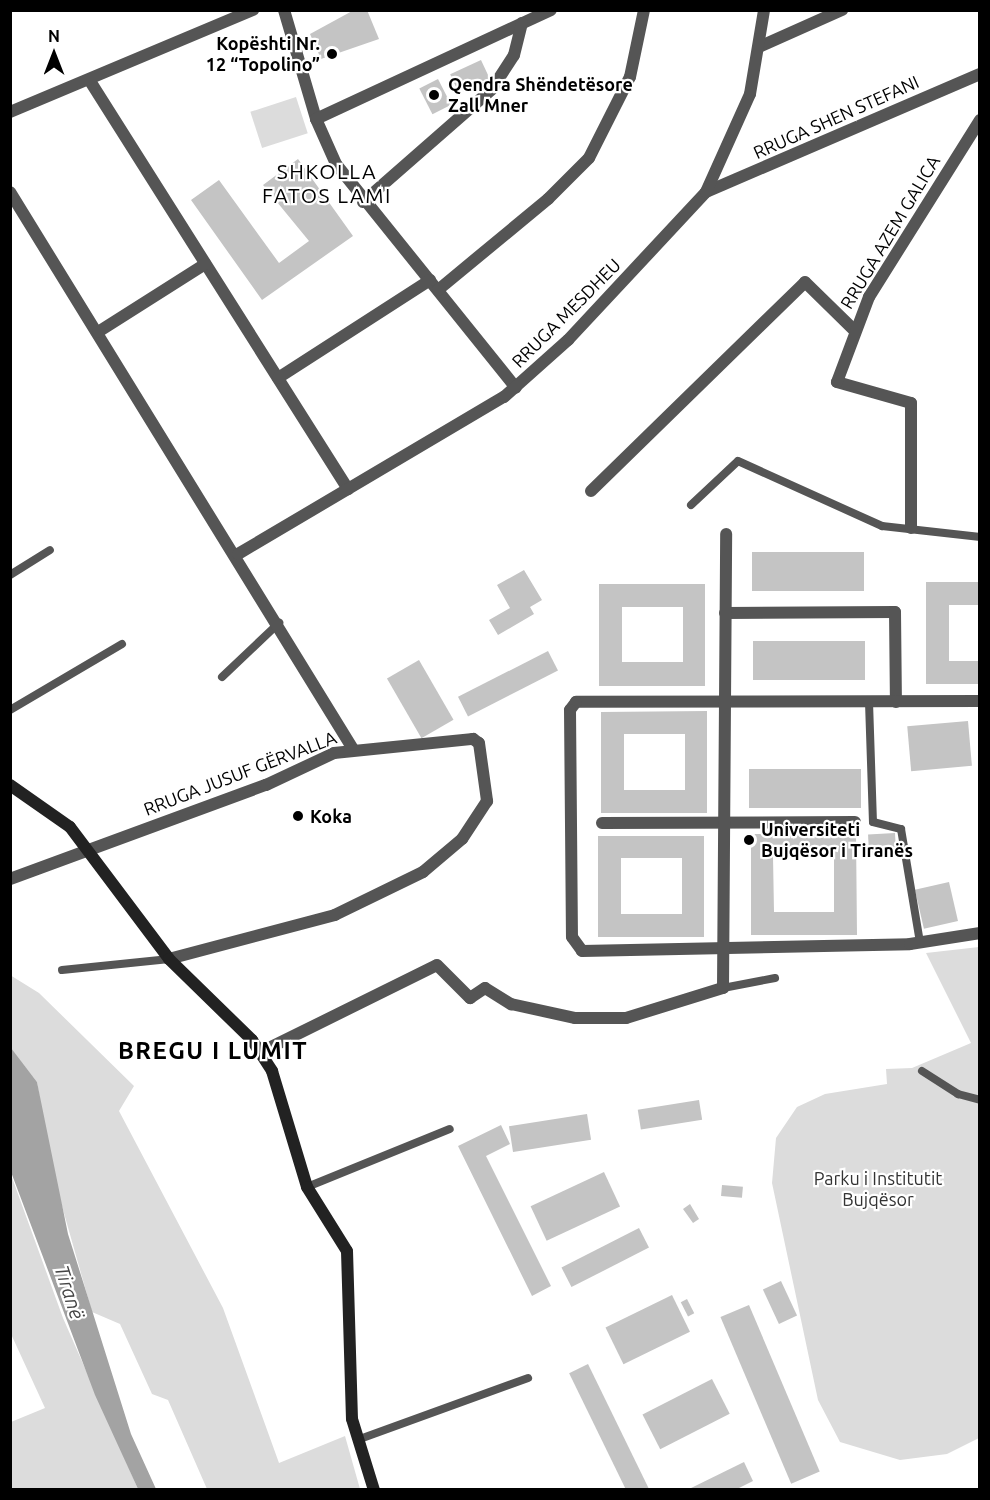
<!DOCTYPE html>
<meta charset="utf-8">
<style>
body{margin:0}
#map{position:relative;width:990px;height:1500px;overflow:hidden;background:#fff;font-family:Ubuntu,sans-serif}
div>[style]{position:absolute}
.green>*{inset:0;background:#dcdcdc;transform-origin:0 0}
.water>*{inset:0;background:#a3a3a3}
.building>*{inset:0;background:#c4c4c4;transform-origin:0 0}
.lane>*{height:8px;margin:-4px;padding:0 4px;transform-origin:4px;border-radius:4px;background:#555}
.street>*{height:12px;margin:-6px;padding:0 6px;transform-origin:6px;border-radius:6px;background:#555}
.secondary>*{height:12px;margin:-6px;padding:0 6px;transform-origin:6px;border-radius:6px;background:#222}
.dots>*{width:16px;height:16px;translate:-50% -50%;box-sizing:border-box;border:3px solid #fff;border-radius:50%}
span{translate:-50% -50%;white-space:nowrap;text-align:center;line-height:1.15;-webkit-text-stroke:4.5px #fff;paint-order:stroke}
.poi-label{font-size:18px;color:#000;font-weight:700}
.right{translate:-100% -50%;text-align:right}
.left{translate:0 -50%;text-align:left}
.street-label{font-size:18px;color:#000}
.park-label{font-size:18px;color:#333}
.water-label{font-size:20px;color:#444;font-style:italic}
.quarter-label{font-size:21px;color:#000;letter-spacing:1.5px}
.district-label{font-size:24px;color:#000;font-weight:700;letter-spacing:1.5px}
.frame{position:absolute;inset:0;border:12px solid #000;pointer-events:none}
.north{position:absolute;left:24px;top:24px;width:60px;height:60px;-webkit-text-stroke:4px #fff;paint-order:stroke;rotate:0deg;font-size:16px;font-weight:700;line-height:24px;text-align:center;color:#000}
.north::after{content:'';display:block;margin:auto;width:21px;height:27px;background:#000;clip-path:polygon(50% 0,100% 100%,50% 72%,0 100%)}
</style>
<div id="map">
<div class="green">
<div style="left:296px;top:97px;width:38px;height:48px;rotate:72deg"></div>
<div style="clip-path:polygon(979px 947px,979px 1438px,947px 1454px,900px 1460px,840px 1442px,818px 1400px,772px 1183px,776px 1138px,797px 1107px,825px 1094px,887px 1084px,886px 1069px,912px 1068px,971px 1043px,926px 953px)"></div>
<div style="clip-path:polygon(10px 975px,39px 993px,134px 1086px,119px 1111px,223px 1308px,279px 1463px,345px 1436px,360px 1489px,207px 1489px,168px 1400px,152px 1394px,120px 1324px,92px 1312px,52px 1171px,37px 1082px,11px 1049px)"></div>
<div style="clip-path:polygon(10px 1172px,63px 1318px,138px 1489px,11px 1489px,11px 1422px,45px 1408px,11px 1334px)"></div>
</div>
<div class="water">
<div style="clip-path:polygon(11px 1048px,37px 1082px,68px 1234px,131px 1434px,156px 1489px,138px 1489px,95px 1395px,11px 1172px)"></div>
</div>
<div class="building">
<div style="clip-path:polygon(354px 10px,367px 10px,379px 39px,321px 59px,310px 34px)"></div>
<div style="left:481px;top:60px;width:21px;height:34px;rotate:65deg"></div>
<div style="left:438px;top:79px;width:29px;height:21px;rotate:63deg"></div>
<div style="clip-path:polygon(298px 159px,353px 236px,262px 300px,191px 200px,219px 180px,279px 263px,309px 241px,263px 185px)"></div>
<div style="left:752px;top:552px;width:112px;height:39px"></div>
<div style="clip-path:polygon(524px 570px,542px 600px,530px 607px,534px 614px,498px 635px,489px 620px,510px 608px,497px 585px)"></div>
<div style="clip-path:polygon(926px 582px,980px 582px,980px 605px,949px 605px,949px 661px,980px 661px,980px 684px,926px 684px)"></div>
<div style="clip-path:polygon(evenodd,599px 584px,705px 584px,705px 686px,599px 686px,599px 584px,622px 607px,683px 607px,683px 662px,622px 662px,622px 607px)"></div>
<div style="left:865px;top:641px;width:39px;height:112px;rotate:90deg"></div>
<div style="left:548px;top:651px;width:22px;height:101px;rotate:63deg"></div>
<div style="left:419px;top:660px;width:69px;height:37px;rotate:60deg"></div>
<div style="clip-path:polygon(evenodd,707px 711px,707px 813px,601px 813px,601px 712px,707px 711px,624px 734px,685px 734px,685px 790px,624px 790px,624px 734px)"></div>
<div style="left:968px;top:721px;width:45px;height:61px;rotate:85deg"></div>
<div style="left:861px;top:769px;width:39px;height:112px;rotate:90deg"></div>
<div style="clip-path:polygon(evenodd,856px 833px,857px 935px,751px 935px,751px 834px,856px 833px,773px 856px,834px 856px,834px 912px,774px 912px,773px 856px)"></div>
<div style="left:895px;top:833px;width:21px;height:27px;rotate:87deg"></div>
<div style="clip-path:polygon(evenodd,598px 836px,704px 836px,704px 937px,598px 937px,598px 836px,621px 858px,682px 858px,682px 914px,621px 914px,621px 858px)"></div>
<div style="left:949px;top:882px;width:40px;height:35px;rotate:77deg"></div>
<div style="left:699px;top:1100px;width:20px;height:62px;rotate:81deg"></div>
<div style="left:587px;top:1114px;width:26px;height:79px;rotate:81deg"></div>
<div style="clip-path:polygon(501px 1125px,510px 1144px,486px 1156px,551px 1286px,532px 1296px,458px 1146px)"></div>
<div style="left:604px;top:1172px;width:38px;height:81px;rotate:65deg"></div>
<div style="left:722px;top:1185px;width:21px;height:11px;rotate:5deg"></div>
<div style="clip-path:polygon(690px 1204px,699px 1219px,693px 1223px,683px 1209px)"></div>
<div style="left:639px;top:1228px;width:22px;height:87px;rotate:63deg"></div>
<div style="left:781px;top:1281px;width:38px;height:20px;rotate:65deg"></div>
<div style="left:672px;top:1295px;width:41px;height:74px;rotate:64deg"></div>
<div style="left:687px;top:1299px;width:16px;height:7px;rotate:63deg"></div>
<div style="left:749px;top:1305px;width:181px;height:31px;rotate:67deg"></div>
<div style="left:588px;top:1364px;width:140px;height:21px;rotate:64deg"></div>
<div style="left:712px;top:1379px;width:39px;height:78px;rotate:63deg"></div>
<div style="clip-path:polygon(744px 1462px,753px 1481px,735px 1490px,687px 1490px)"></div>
</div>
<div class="lane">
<div style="left:691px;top:505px;width:64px;rotate:-43.1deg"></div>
<div style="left:738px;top:461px;width:158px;rotate:24.3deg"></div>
<div style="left:882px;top:526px;width:99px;rotate:6.4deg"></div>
<div style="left:10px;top:575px;width:47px;rotate:-32deg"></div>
<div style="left:222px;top:677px;width:79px;rotate:-43.5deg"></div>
<div style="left:869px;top:702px;width:120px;rotate:88.1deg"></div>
<div style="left:873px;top:822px;width:29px;rotate:14deg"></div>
<div style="left:901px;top:829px;width:115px;rotate:80.5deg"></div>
<div style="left:10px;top:710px;width:130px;rotate:-30.5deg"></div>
<div style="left:62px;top:970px;width:108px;rotate:-5.9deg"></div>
<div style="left:723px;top:988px;width:53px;rotate:-10.9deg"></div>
<div style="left:922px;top:1071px;width:43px;rotate:32.6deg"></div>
<div style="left:958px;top:1094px;width:23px;rotate:15deg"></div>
<div style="left:307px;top:1187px;width:154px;rotate:-22.1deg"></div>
<div style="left:357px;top:1440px;width:182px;rotate:-19.9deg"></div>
</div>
<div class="street">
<div style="left:284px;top:10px;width:114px;rotate:73.6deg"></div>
<div style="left:316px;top:119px;width:49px;rotate:66deg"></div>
<div style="left:336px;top:164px;width:287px;rotate:51.2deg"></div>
<div style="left:761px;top:46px;width:89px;rotate:-24deg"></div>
<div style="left:90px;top:81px;width:483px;rotate:57.7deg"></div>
<div style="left:10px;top:112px;width:264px;rotate:-22.8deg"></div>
<div style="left:316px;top:119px;width:259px;rotate:-24.9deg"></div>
<div style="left:10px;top:192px;width:654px;rotate:58.38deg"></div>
<div style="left:706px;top:192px;width:298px;rotate:-23.3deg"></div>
<div style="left:363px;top:202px;width:171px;rotate:-41.2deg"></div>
<div style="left:492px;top:89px;width:40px;rotate:-57.1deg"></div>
<div style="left:514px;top:55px;width:33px;rotate:-76deg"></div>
<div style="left:438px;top:290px;width:143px;rotate:-39.6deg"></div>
<div style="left:548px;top:199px;width:58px;rotate:-45deg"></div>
<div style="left:589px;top:158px;width:91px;rotate:-63.2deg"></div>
<div style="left:630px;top:77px;width:68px;rotate:-78.2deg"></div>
<div style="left:98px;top:332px;width:127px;rotate:-32.4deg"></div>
<div style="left:278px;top:378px;width:181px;rotate:-32.8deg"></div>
<div style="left:591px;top:491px;width:299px;rotate:-44.3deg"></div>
<div style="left:805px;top:282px;width:67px;rotate:44.4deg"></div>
<div style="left:911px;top:528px;width:125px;rotate:-90deg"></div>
<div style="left:911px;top:403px;width:77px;rotate:-164.2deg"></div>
<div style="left:837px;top:382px;width:91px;rotate:-69.4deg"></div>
<div style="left:869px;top:297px;width:209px;rotate:-57.9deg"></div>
<div style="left:238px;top:554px;width:309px;rotate:-30.6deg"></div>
<div style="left:504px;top:397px;width:86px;rotate:-41.7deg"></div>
<div style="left:568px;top:340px;width:202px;rotate:-47deg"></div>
<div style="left:706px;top:192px;width:107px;rotate:-65.8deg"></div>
<div style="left:750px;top:94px;width:85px;rotate:-80.5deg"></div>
<div style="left:725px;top:613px;width:170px;rotate:-0.3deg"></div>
<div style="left:895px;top:612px;width:90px;rotate:89.4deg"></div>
<div style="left:980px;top:701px;width:404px;rotate:179.9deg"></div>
<div style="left:576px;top:702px;width:10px;rotate:127deg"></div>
<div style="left:570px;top:710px;width:227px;rotate:89.5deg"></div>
<div style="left:572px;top:937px;width:17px;rotate:54deg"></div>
<div style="left:582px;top:951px;width:328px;rotate:-1.2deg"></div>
<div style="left:910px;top:944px;width:71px;rotate:-8.9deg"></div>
<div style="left:602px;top:823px;width:253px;rotate:-0.2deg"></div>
<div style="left:10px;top:879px;width:273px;rotate:-20.2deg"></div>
<div style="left:266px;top:785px;width:75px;rotate:-25.2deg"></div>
<div style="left:334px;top:753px;width:140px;rotate:-5.8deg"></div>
<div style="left:473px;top:739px;width:7px;rotate:34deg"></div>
<div style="left:479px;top:743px;width:59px;rotate:82.1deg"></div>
<div style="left:487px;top:801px;width:45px;rotate:123.3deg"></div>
<div style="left:462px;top:839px;width:51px;rotate:139.8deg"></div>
<div style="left:423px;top:872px;width:98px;rotate:154deg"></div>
<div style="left:335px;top:915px;width:172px;rotate:165.2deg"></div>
<div style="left:261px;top:1052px;width:196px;rotate:-26.3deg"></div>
<div style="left:437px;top:965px;width:47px;rotate:45deg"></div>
<div style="left:470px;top:998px;width:18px;rotate:-34deg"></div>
<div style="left:485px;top:988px;width:31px;rotate:32deg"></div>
<div style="left:511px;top:1004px;width:66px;rotate:12.3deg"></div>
<div style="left:575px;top:1018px;width:51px"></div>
<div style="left:626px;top:1018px;width:102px;rotate:-17.2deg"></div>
<div style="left:723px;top:988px;width:454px;rotate:-89.6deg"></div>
</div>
<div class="secondary">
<div style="left:10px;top:785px;width:73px;rotate:35deg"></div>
<div style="left:70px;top:827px;width:165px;rotate:53.1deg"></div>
<div style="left:169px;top:959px;width:116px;rotate:44.3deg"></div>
<div style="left:252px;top:1040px;width:37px;rotate:57deg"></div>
<div style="left:272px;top:1071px;width:121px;rotate:73.2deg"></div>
<div style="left:307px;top:1187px;width:75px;rotate:58deg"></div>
<div style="left:347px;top:1251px;width:168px;rotate:88.3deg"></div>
<div style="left:352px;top:1419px;width:74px;rotate:72.8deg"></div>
</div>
<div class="dots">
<div style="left:332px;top:54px;background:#000"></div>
<div style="left:434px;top:95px;background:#000"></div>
<div style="left:298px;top:816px;background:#000"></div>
<div style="left:749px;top:840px;background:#000"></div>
</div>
<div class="poi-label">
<span class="right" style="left:320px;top:54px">Kopështi Nr.<br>12 “Topolino”</span>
<span class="left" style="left:448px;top:95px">Qendra Shëndetësore<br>Zall Mner</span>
<span class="left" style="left:310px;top:816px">Koka</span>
<span class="left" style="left:761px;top:840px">Universiteti<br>Bujqësor i Tiranës</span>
</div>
<div class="street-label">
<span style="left:836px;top:117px;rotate:-24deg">RRUGA SHEN STEFANI</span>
<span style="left:890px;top:232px;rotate:-59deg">RRUGA AZEM GALICA</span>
<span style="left:566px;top:313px;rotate:-45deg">RRUGA MESDHEU</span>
<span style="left:240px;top:773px;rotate:-21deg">RRUGA JUSUF GËRVALLA</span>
</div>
<div class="park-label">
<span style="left:878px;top:1189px">Parku i Institutit<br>Bujqësor</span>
</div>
<div class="water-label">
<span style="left:70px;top:1292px;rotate:72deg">Tiranë</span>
</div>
<div class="quarter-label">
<span style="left:327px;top:183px">SHKOLLA<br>FATOS LAMI</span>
</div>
<div class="district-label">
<span style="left:213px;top:1051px">BREGU I LUMIT</span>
</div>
<div class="frame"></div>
<div class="north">N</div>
</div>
